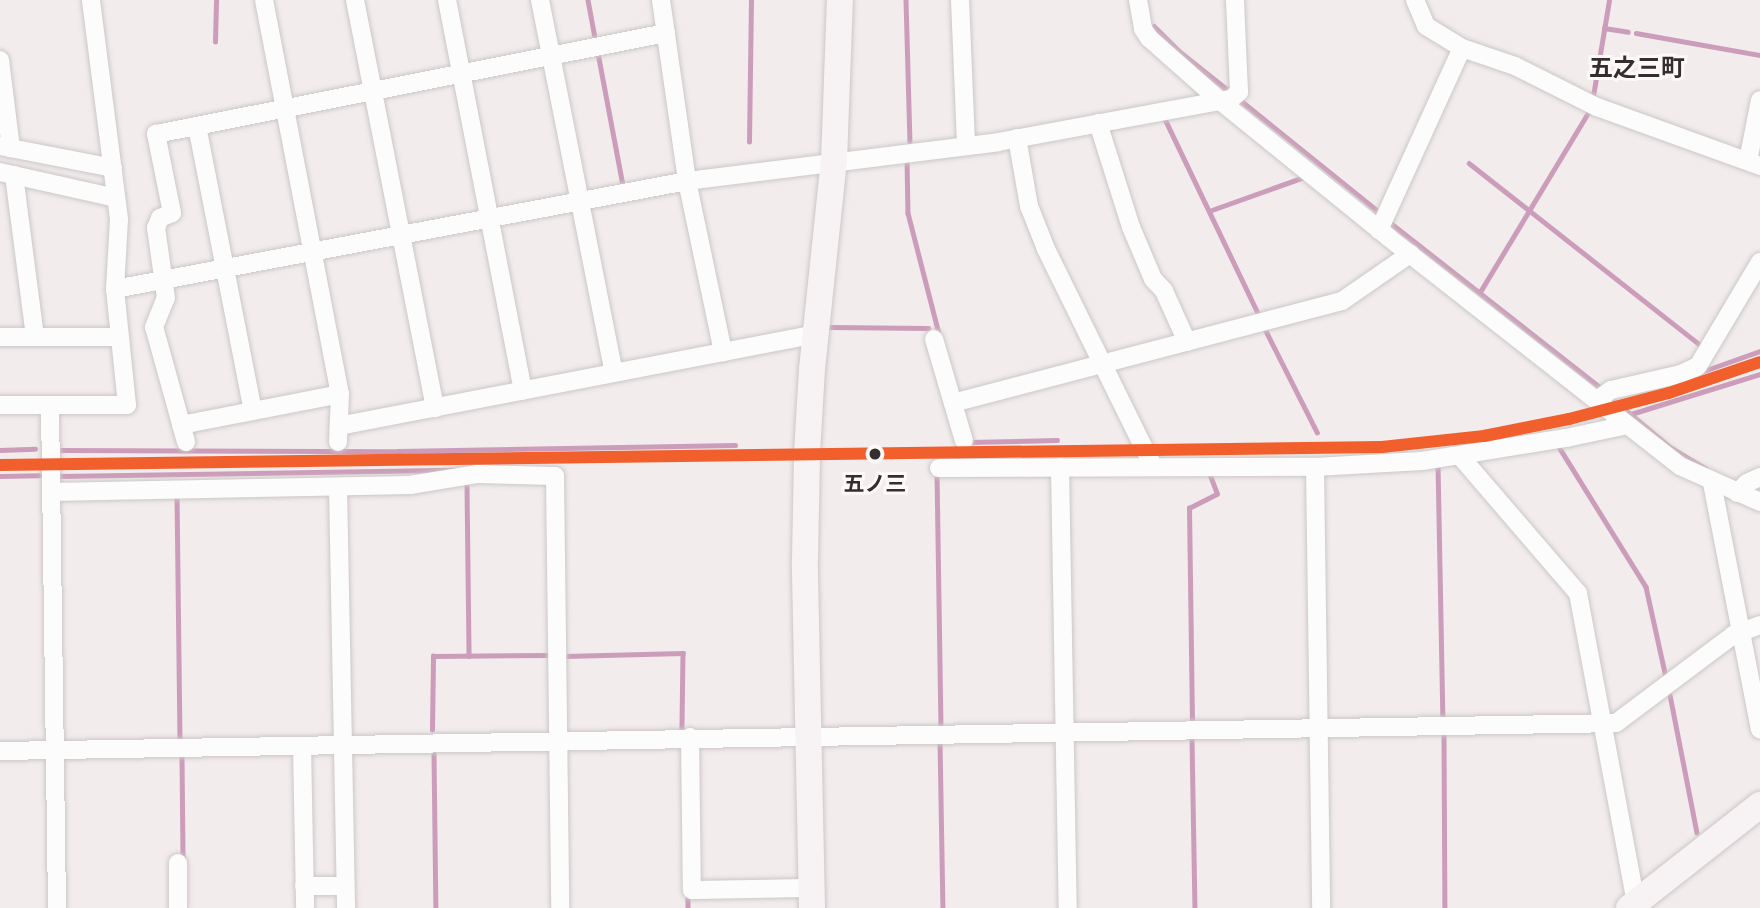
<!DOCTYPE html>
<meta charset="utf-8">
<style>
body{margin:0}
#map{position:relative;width:1760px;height:908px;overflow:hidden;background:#f2ecec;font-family:Georgia,"Noto Sans JP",serif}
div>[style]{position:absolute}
.stream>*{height:4.5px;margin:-2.25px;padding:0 2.25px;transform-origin:2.25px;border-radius:2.25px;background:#cc9dba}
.roads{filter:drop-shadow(0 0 2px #ccc7c7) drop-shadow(0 0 2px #ccc7c7)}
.street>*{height:18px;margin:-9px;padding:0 9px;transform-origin:9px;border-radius:9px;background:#fdfcfc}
.secondary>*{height:26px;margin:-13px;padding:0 13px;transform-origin:13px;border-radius:13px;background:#f7f3f4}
.rail-1>*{height:12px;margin:-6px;padding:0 6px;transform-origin:6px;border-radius:6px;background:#f05f2c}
.dots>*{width:19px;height:19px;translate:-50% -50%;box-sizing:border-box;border:4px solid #fff8f8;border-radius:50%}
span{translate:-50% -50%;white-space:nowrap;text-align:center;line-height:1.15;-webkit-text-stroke:6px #fff8f8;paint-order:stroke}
.stop-label{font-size:21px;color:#332f2f;font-weight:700}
.quarter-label{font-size:24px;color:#332f2f;font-weight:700}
</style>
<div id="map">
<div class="stream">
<div style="left:588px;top:0;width:44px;rotate:79.5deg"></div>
<div style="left:906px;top:0;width:141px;rotate:88.4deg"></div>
<div style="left:1154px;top:26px;width:35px;rotate:45deg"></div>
<div style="left:1179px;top:51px;width:69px;rotate:38.5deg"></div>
<div style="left:1604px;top:28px;width:24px;rotate:9deg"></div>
<div style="left:1636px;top:33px;width:126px;rotate:10.1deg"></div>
<div style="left:215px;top:42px;width:42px;rotate:-88.6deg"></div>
<div style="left:598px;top:53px;width:134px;rotate:79.3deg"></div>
<div style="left:1593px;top:96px;width:97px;rotate:-80.5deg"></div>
<div style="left:1239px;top:99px;width:180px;rotate:38.9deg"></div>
<div style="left:1165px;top:119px;width:217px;rotate:64.4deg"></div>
<div style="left:749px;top:142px;width:142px;rotate:-89.2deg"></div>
<div style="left:907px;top:158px;width:55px;rotate:89deg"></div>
<div style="left:908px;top:213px;width:129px;rotate:75.6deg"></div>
<div style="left:1469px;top:163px;width:299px;rotate:38.2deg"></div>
<div style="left:1209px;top:211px;width:98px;rotate:-19.7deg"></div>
<div style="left:1392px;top:224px;width:266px;rotate:38.1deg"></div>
<div style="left:1480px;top:292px;width:213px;rotate:-58.9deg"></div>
<div style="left:830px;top:327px;width:98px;rotate:0.6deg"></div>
<div style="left:1264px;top:327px;width:118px;rotate:63.2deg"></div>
<div style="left:1701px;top:372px;width:63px;rotate:-19.6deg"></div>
<div style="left:1627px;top:411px;width:56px;rotate:39.9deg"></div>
<div style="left:1670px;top:447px;width:41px;rotate:31deg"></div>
<div style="left:1631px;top:414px;width:135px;rotate:-17.2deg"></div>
<div style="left:969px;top:442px;width:88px;rotate:-1.3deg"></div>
<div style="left:1559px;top:447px;width:165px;rotate:58.1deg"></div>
<div style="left:1646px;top:587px;width:92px;rotate:77.5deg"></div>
<div style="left:0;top:450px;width:35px;rotate:-2deg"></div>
<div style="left:60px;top:450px;width:338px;rotate:0.2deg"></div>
<div style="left:398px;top:451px;width:337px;rotate:-1deg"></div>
<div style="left:1438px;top:464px;width:255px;rotate:88.9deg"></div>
<div style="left:937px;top:473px;width:254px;rotate:89.1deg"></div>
<div style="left:0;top:476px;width:39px;rotate:-1deg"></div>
<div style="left:60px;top:476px;width:395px;rotate:-0.9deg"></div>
<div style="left:467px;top:486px;width:170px;rotate:89.3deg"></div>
<div style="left:177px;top:495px;width:243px;rotate:89.3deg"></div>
<div style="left:565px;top:656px;width:118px;rotate:-1.5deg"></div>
<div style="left:683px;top:653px;width:75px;rotate:90.8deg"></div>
<div style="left:1670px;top:695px;width:140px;rotate:78.9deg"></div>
<div style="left:1192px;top:723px;width:215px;rotate:-90.8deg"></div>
<div style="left:1189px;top:508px;width:31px;rotate:-27deg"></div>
<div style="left:1217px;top:494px;width:25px;rotate:-111deg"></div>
<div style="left:432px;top:730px;width:74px;rotate:-89.2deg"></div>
<div style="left:433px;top:656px;width:121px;rotate:-0.5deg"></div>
<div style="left:1444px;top:735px;width:173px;rotate:89.7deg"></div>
<div style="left:1192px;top:739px;width:169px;rotate:89deg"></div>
<div style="left:940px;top:741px;width:167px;rotate:89deg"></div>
<div style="left:434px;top:754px;width:154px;rotate:89.3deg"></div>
<div style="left:182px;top:758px;width:104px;rotate:89.4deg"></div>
<div style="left:688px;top:895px;width:13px;rotate:90deg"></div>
</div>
<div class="roads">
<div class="street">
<div style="left:264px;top:0;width:401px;rotate:79.1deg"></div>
<div style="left:340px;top:394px;width:48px;rotate:92.4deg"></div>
<div style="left:355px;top:0;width:416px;rotate:78.9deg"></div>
<div style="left:447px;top:0;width:398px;rotate:79deg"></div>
<div style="left:540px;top:0;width:380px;rotate:78.8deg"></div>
<div style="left:661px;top:0;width:183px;rotate:81.8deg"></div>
<div style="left:687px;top:181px;width:175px;rotate:78.1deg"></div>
<div style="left:960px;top:0;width:145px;rotate:87.6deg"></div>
<div style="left:1138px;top:0;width:29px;rotate:80deg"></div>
<div style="left:1143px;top:29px;width:11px;rotate:56deg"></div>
<div style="left:1149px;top:38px;width:94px;rotate:41.5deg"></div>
<div style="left:1219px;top:100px;width:218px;rotate:39deg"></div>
<div style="left:1388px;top:237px;width:371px;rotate:38.1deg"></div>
<div style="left:1680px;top:466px;width:88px;rotate:24.2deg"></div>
<div style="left:1415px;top:0;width:28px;rotate:67deg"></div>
<div style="left:1426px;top:26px;width:42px;rotate:31.4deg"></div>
<div style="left:1462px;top:48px;width:56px;rotate:18.8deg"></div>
<div style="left:1515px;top:66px;width:92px;rotate:26.6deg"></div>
<div style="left:1597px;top:107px;width:173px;rotate:19.9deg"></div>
<div style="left:0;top:60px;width:89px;rotate:82.9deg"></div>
<div style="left:1098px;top:123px;width:109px;rotate:72.4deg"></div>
<div style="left:1131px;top:227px;width:56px;rotate:67.1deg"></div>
<div style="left:1153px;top:279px;width:16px;rotate:47deg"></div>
<div style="left:1164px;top:291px;width:56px;rotate:65.7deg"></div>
<div style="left:197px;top:126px;width:290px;rotate:78.9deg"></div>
<div style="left:1017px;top:138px;width:69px;rotate:80deg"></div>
<div style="left:1029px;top:206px;width:46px;rotate:68.4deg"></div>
<div style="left:1046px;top:249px;width:242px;rotate:63.8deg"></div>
<div style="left:0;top:146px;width:115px;rotate:11deg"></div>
<div style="left:1748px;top:161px;width:62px;rotate:-78.9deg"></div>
<div style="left:0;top:172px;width:119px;rotate:12.6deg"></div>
<div style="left:14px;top:175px;width:163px;rotate:82.6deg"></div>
<div style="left:1379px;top:230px;width:200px;rotate:-65.5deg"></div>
<div style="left:115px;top:289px;width:582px;rotate:-10.69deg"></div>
<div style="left:687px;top:181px;width:313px;rotate:-7.1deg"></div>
<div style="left:998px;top:142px;width:237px;rotate:-10.5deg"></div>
<div style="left:1231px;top:99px;width:11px;rotate:-41deg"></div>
<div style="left:1239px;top:92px;width:92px;rotate:-92.5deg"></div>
<div style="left:0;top:337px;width:119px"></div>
<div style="left:934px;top:339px;width:106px;rotate:73.6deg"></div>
<div style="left:1597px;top:400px;width:17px;rotate:-36deg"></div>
<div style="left:1611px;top:390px;width:72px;rotate:-12.9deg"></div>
<div style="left:1681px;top:374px;width:19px;rotate:-25deg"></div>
<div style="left:1698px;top:366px;width:121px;rotate:-59.2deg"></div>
<div style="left:953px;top:403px;width:402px;rotate:-14.7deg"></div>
<div style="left:1342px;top:301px;width:83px;rotate:-34.7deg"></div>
<div style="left:0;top:405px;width:127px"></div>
<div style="left:127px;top:405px;width:117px;rotate:-95.9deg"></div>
<div style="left:115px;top:289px;width:70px;rotate:-86.7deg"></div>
<div style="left:119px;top:219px;width:221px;rotate:-97.3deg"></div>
<div style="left:50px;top:405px;width:503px;rotate:89.2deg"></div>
<div style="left:181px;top:425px;width:162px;rotate:-11deg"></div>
<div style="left:339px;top:426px;width:486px;rotate:-10.9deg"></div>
<div style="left:186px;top:442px;width:119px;rotate:-105.5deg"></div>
<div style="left:154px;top:327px;width:31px;rotate:-68deg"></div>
<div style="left:166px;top:298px;width:71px;rotate:-98.1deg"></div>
<div style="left:156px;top:228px;width:11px;rotate:-68deg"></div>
<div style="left:160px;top:218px;width:13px;rotate:-23deg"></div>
<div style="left:172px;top:213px;width:81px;rotate:-101.4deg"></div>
<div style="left:156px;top:134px;width:520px;rotate:-11.2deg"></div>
<div style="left:1460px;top:456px;width:181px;rotate:49.3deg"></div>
<div style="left:1578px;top:593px;width:315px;rotate:79.4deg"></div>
<div style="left:1060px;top:467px;width:441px;rotate:89deg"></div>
<div style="left:1315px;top:467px;width:441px;rotate:89.2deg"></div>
<div style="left:939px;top:468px;width:376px;rotate:-0.2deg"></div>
<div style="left:1315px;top:467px;width:107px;rotate:-3.2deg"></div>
<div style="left:1422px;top:461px;width:146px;rotate:-9.1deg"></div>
<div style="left:1566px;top:438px;width:62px;rotate:-12deg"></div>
<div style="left:1712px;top:483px;width:251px;rotate:79deg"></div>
<div style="left:338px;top:487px;width:421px;rotate:88.9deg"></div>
<div style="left:51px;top:492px;width:359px;rotate:-1.1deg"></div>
<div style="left:410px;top:485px;width:69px;rotate:-9.2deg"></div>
<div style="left:478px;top:474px;width:77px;rotate:1.5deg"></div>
<div style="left:555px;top:476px;width:432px;rotate:89.3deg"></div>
<div style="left:1737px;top:493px;width:14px;rotate:-45deg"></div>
<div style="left:1747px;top:483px;width:14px;rotate:-25deg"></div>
<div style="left:690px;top:737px;width:153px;rotate:89.3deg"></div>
<div style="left:692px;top:890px;width:119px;rotate:-1deg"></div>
<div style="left:302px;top:746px;width:162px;rotate:88.9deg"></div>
<div style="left:0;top:751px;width:1616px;rotate:-0.99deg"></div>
<div style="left:1616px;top:723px;width:146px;rotate:-36.9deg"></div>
<div style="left:1733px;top:635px;width:29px;rotate:-20deg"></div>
<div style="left:178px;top:863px;width:45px;rotate:90deg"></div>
<div style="left:304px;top:886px;width:41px"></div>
</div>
<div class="secondary">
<div style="left:812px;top:908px;width:348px;rotate:-91.2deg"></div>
<div style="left:805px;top:560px;width:107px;rotate:-88.9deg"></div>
<div style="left:807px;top:453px;width:84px;rotate:-86.6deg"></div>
<div style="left:812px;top:369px;width:209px;rotate:-84deg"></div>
<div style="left:834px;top:161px;width:161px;rotate:-87.9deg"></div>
<div style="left:1629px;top:908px;width:167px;rotate:-38.2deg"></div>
</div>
</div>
<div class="rail-1">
<div style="left:0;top:465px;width:1382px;rotate:-0.75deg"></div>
<div style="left:1382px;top:447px;width:103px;rotate:-6.2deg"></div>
<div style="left:1484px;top:436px;width:87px;rotate:-11.3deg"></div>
<div style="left:1569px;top:419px;width:103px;rotate:-14.6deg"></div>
<div style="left:1669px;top:393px;width:96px;rotate:-18.8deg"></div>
</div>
<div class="dots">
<div style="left:875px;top:454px;background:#332f2f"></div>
</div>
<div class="stop-label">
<span style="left:875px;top:482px">五ノ三</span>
</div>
<div class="quarter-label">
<span style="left:1637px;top:66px">五之三町</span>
</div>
</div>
